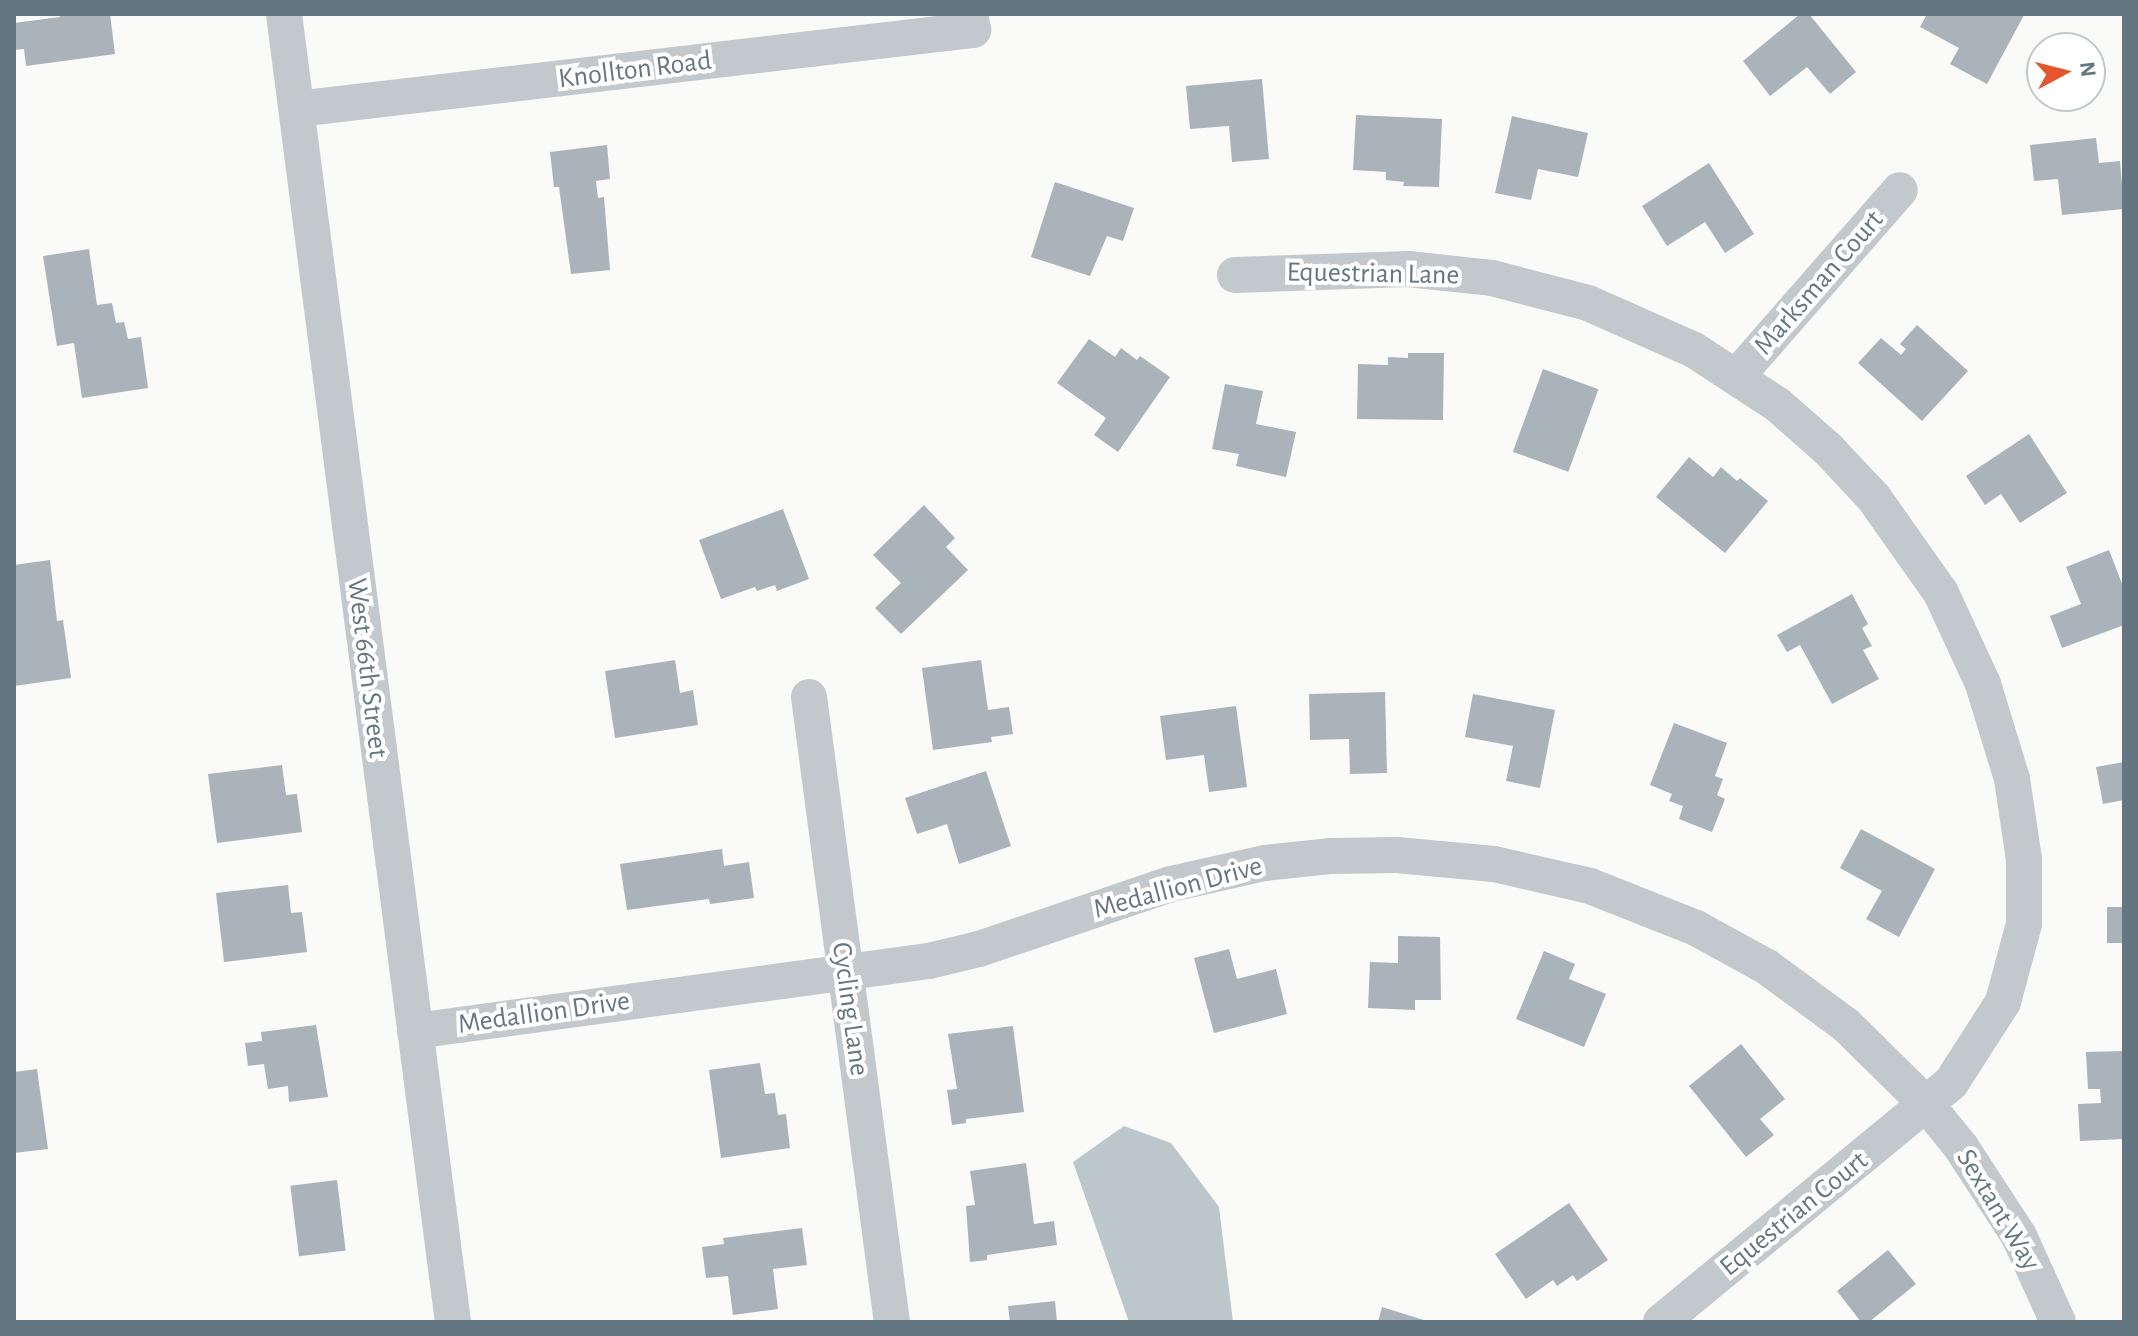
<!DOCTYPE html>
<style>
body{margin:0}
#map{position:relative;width:2138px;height:1336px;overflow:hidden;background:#fafaf8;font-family:"Alegreya Sans",sans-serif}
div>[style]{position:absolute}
.water>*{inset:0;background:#bbc7cb}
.building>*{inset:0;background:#aab3b9;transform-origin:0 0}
.street>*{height:36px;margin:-18px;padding:0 18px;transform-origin:18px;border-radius:18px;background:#c3c8cc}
span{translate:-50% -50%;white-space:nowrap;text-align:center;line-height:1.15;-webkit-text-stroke:8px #fff;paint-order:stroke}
.street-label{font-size:28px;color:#657683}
.frame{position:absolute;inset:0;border:16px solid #657683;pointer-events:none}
.north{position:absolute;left:2026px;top:32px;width:80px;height:80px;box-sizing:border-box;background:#fff;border:2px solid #c1c8cd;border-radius:50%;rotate:83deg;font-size:22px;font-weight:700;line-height:32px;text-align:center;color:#657683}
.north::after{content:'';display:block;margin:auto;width:28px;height:36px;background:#e4572e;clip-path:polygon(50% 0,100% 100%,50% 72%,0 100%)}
</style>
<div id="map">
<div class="water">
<div style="clip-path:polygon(1124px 1126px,1171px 1143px,1219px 1207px,1233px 1322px,1129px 1322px,1073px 1162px)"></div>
</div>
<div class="building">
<div style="clip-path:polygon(60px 14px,110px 14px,115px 54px,26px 66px,24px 49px,14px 50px,14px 23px,60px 17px)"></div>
<div style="clip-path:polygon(1800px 14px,1809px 14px,1856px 72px,1830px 94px,1807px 67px,1770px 96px,1743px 61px)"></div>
<div style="clip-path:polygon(1927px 14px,2022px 14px,2024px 15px,1987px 84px,1950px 64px,1959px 48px,1920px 27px)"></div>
<div style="clip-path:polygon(1262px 79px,1269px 159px,1232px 162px,1229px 126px,1190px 129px,1186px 86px)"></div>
<div style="clip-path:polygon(1356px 115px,1442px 119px,1439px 187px,1403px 186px,1404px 182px,1386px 180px,1386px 172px,1353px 170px)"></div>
<div style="clip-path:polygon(1512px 116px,1588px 133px,1578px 177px,1538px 169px,1531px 200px,1495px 193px)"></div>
<div style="clip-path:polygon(2096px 138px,2099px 163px,2120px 161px,2124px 209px,2062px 215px,2058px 179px,2034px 181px,2030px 145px)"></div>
<div style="clip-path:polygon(607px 145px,610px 179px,596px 181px,598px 198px,604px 197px,610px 270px,571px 274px,559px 187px,554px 187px,550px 152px)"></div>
<div style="clip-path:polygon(1709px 163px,1754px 234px,1725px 253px,1705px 222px,1667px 246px,1642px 206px)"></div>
<div style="clip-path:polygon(1055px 182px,1134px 208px,1123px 241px,1107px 236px,1090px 276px,1031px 257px)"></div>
<div style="clip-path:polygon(89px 249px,97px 305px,112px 303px,116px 323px,124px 322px,128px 339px,141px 337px,148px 388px,82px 398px,74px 343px,57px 346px,43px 256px)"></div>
<div style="clip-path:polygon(1917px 325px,1968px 371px,1922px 421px,1858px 363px,1881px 338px,1901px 355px,1906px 349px,1900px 344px)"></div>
<div style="clip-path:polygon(1089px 339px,1115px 357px,1121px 348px,1137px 360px,1140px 356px,1170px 377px,1118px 452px,1094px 435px,1106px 418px,1057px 383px)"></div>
<div style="clip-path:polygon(1408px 353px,1444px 353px,1443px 420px,1357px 419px,1358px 364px,1388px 365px,1388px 357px,1408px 358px)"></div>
<div style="left:1543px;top:369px;width:59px;height:88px;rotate:20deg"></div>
<div style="clip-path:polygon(1225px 384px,1263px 391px,1256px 424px,1296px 432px,1286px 477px,1236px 466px,1239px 454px,1212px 449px)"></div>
<div style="clip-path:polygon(2029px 434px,2067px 493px,2020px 523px,2001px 494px,1985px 505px,1966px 476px)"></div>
<div style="clip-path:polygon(1689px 457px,1713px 477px,1721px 467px,1737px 481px,1740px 478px,1768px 501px,1725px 553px,1656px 497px)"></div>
<div style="clip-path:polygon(924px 505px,955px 538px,946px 547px,968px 570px,901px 634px,875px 608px,901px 583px,873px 555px)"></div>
<div style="clip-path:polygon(783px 509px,809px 579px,777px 591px,775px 585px,757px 591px,755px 587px,721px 599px,699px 540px)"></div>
<div style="clip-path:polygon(2109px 550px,2124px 589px,2124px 625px,2062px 648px,2050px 616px,2081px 604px,2066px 567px)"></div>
<div style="clip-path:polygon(50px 560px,57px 621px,63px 620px,71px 678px,14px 686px,14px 565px)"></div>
<div style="clip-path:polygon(1852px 594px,1868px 624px,1862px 628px,1872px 646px,1863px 650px,1879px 679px,1832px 704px,1800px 645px,1787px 652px,1777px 635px)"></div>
<div style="clip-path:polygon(675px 660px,680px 693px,693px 690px,698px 725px,615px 738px,605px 671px)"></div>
<div style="clip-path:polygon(981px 660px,988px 710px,1009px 707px,1013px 734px,991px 737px,992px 742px,933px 750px,922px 668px)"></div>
<div style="clip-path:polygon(1385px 692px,1387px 773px,1350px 774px,1349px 739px,1310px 740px,1309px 694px)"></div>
<div style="clip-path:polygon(1473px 694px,1555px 710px,1540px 788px,1506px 781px,1513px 746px,1465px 737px)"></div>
<div style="clip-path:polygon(1236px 706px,1247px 787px,1209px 792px,1204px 755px,1166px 760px,1160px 716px)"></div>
<div style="clip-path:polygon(1674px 723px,1727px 743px,1715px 776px,1723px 779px,1717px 795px,1725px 799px,1712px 832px,1679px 819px,1683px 806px,1669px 801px,1672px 794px,1650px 785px)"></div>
<div style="clip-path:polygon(2124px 762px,2124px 800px,2103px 804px,2096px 767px)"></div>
<div style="clip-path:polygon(282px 765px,286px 795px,297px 794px,302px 832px,217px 843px,208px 774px)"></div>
<div style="clip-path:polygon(986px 771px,1011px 846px,959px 864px,947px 824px,917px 834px,905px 798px)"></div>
<div style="clip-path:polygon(1861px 829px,1935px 869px,1899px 937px,1866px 919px,1882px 891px,1840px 868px)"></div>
<div style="clip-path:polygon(722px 849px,724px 866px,749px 862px,754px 898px,710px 904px,709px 899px,627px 910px,620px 864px)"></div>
<div style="clip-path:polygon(288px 885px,291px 913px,302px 912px,307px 952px,224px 962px,216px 893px)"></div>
<div style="left:2107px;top:907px;width:17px;height:36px"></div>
<div style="clip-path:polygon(1398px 936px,1440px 937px,1441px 1000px,1415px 1000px,1415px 1010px,1368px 1008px,1370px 962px,1398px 963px)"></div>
<div style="clip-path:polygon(1229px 949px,1237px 979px,1276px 969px,1287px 1014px,1214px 1033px,1194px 958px)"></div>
<div style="clip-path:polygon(1544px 951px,1575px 964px,1569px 979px,1606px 994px,1584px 1047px,1516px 1019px)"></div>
<div style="clip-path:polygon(316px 1025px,328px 1097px,289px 1102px,288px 1086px,268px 1089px,264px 1064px,248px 1066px,245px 1043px,262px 1041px,261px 1032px)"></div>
<div style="clip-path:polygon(1013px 1026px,1024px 1112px,966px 1119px,966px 1123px,952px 1125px,947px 1090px,957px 1089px,948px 1034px)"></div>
<div style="clip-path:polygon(1741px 1044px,1785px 1099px,1760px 1119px,1774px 1135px,1746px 1157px,1689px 1086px)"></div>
<div style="clip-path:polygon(2124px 1051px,2124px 1139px,2080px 1141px,2078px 1104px,2101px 1103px,2100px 1089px,2088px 1089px,2086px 1052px)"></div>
<div style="clip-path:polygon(760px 1063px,765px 1094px,775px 1093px,778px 1115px,786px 1114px,790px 1148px,721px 1158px,709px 1070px)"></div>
<div style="clip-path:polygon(37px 1069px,48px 1149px,14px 1153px,14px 1072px)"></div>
<div style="clip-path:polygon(1026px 1163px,1034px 1224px,1054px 1221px,1057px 1245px,987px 1255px,987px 1260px,970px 1262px,966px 1206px,975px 1205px,970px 1171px)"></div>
<div style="left:337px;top:1180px;width:71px;height:47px;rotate:83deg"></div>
<div style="clip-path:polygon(1569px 1203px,1608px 1260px,1577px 1281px,1573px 1275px,1557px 1286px,1553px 1280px,1526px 1299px,1495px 1254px)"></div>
<div style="clip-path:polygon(802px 1228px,807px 1265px,773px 1269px,778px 1309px,733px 1315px,728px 1276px,706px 1278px,702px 1247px,724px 1244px,723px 1238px)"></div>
<div style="clip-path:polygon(1888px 1250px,1916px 1284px,1869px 1322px,1861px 1322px,1837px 1291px)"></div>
<div style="clip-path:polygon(1055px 1301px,1057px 1322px,1010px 1322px,1008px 1306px)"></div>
<div style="clip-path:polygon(1382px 1307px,1427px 1321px,1427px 1322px,1378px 1322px)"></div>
</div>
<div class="street">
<div style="left:284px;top:14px;width:1319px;rotate:82.64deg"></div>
<div style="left:297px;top:109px;width:681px;rotate:-6.67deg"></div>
<div style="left:973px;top:30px;width:16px;rotate:-101deg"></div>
<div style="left:1235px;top:275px;width:173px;rotate:-2deg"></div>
<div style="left:1408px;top:269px;width:84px;rotate:6.1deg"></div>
<div style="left:1492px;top:278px;width:99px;rotate:14.6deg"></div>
<div style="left:1588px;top:303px;width:116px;rotate:23.9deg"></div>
<div style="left:1694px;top:350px;width:100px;rotate:33.2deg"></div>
<div style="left:1778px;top:405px;width:67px;rotate:41.3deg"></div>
<div style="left:1828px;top:449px;width:67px;rotate:46.8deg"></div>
<div style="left:1874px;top:498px;width:116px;rotate:54.8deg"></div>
<div style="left:1941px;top:593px;width:100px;rotate:65.2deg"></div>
<div style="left:1983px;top:684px;width:99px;rotate:73deg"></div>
<div style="left:2012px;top:779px;width:81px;rotate:81.5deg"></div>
<div style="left:2024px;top:859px;width:65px;rotate:90deg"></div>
<div style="left:2024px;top:924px;width:81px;rotate:105.1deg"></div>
<div style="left:2003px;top:1002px;width:96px;rotate:122.7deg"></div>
<div style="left:1951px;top:1083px;width:376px;rotate:140.5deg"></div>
<div style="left:1737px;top:376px;width:247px;rotate:-48.8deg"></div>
<div style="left:809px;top:697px;width:630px;rotate:82.44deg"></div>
<div style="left:415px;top:1031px;width:519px;rotate:-7.76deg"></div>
<div style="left:929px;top:961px;width:51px;rotate:-13.5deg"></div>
<div style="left:979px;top:949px;width:203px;rotate:-18.7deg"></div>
<div style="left:1171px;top:884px;width:96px;rotate:-12.6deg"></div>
<div style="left:1265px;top:863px;width:65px;rotate:-6.1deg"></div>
<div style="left:1330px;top:856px;width:67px;rotate:-0.9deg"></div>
<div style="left:1397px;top:855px;width:97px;rotate:5.3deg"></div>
<div style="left:1494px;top:864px;width:98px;rotate:12.9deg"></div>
<div style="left:1590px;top:886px;width:114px;rotate:21.6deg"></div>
<div style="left:1696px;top:928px;width:81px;rotate:28.8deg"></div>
<div style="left:1767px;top:967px;width:98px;rotate:36.3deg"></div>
<div style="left:1846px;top:1025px;width:114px;rotate:44.6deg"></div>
<div style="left:1927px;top:1105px;width:54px;rotate:51deg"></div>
<div style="left:1961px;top:1147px;width:106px;rotate:56.9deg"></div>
<div style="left:2019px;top:1236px;width:94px;rotate:65.6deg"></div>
</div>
<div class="street-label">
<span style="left:635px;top:70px;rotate:-7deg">Knollton Road</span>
<span style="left:1373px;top:274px;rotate:1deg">Equestrian Lane</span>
<span style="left:1819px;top:283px;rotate:-49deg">Marksman Court</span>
<span style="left:367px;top:668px;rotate:83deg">West 66th Street</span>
<span style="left:1178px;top:888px;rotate:-15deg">Medallion Drive</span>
<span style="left:850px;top:1009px;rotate:82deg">Cycling Lane</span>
<span style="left:544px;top:1013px;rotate:-8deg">Medallion Drive</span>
<span style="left:1998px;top:1210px;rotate:59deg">Sextant Way</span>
<span style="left:1794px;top:1214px;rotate:-39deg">Equestrian Court</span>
</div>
<div class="frame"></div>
<div class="north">N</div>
</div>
